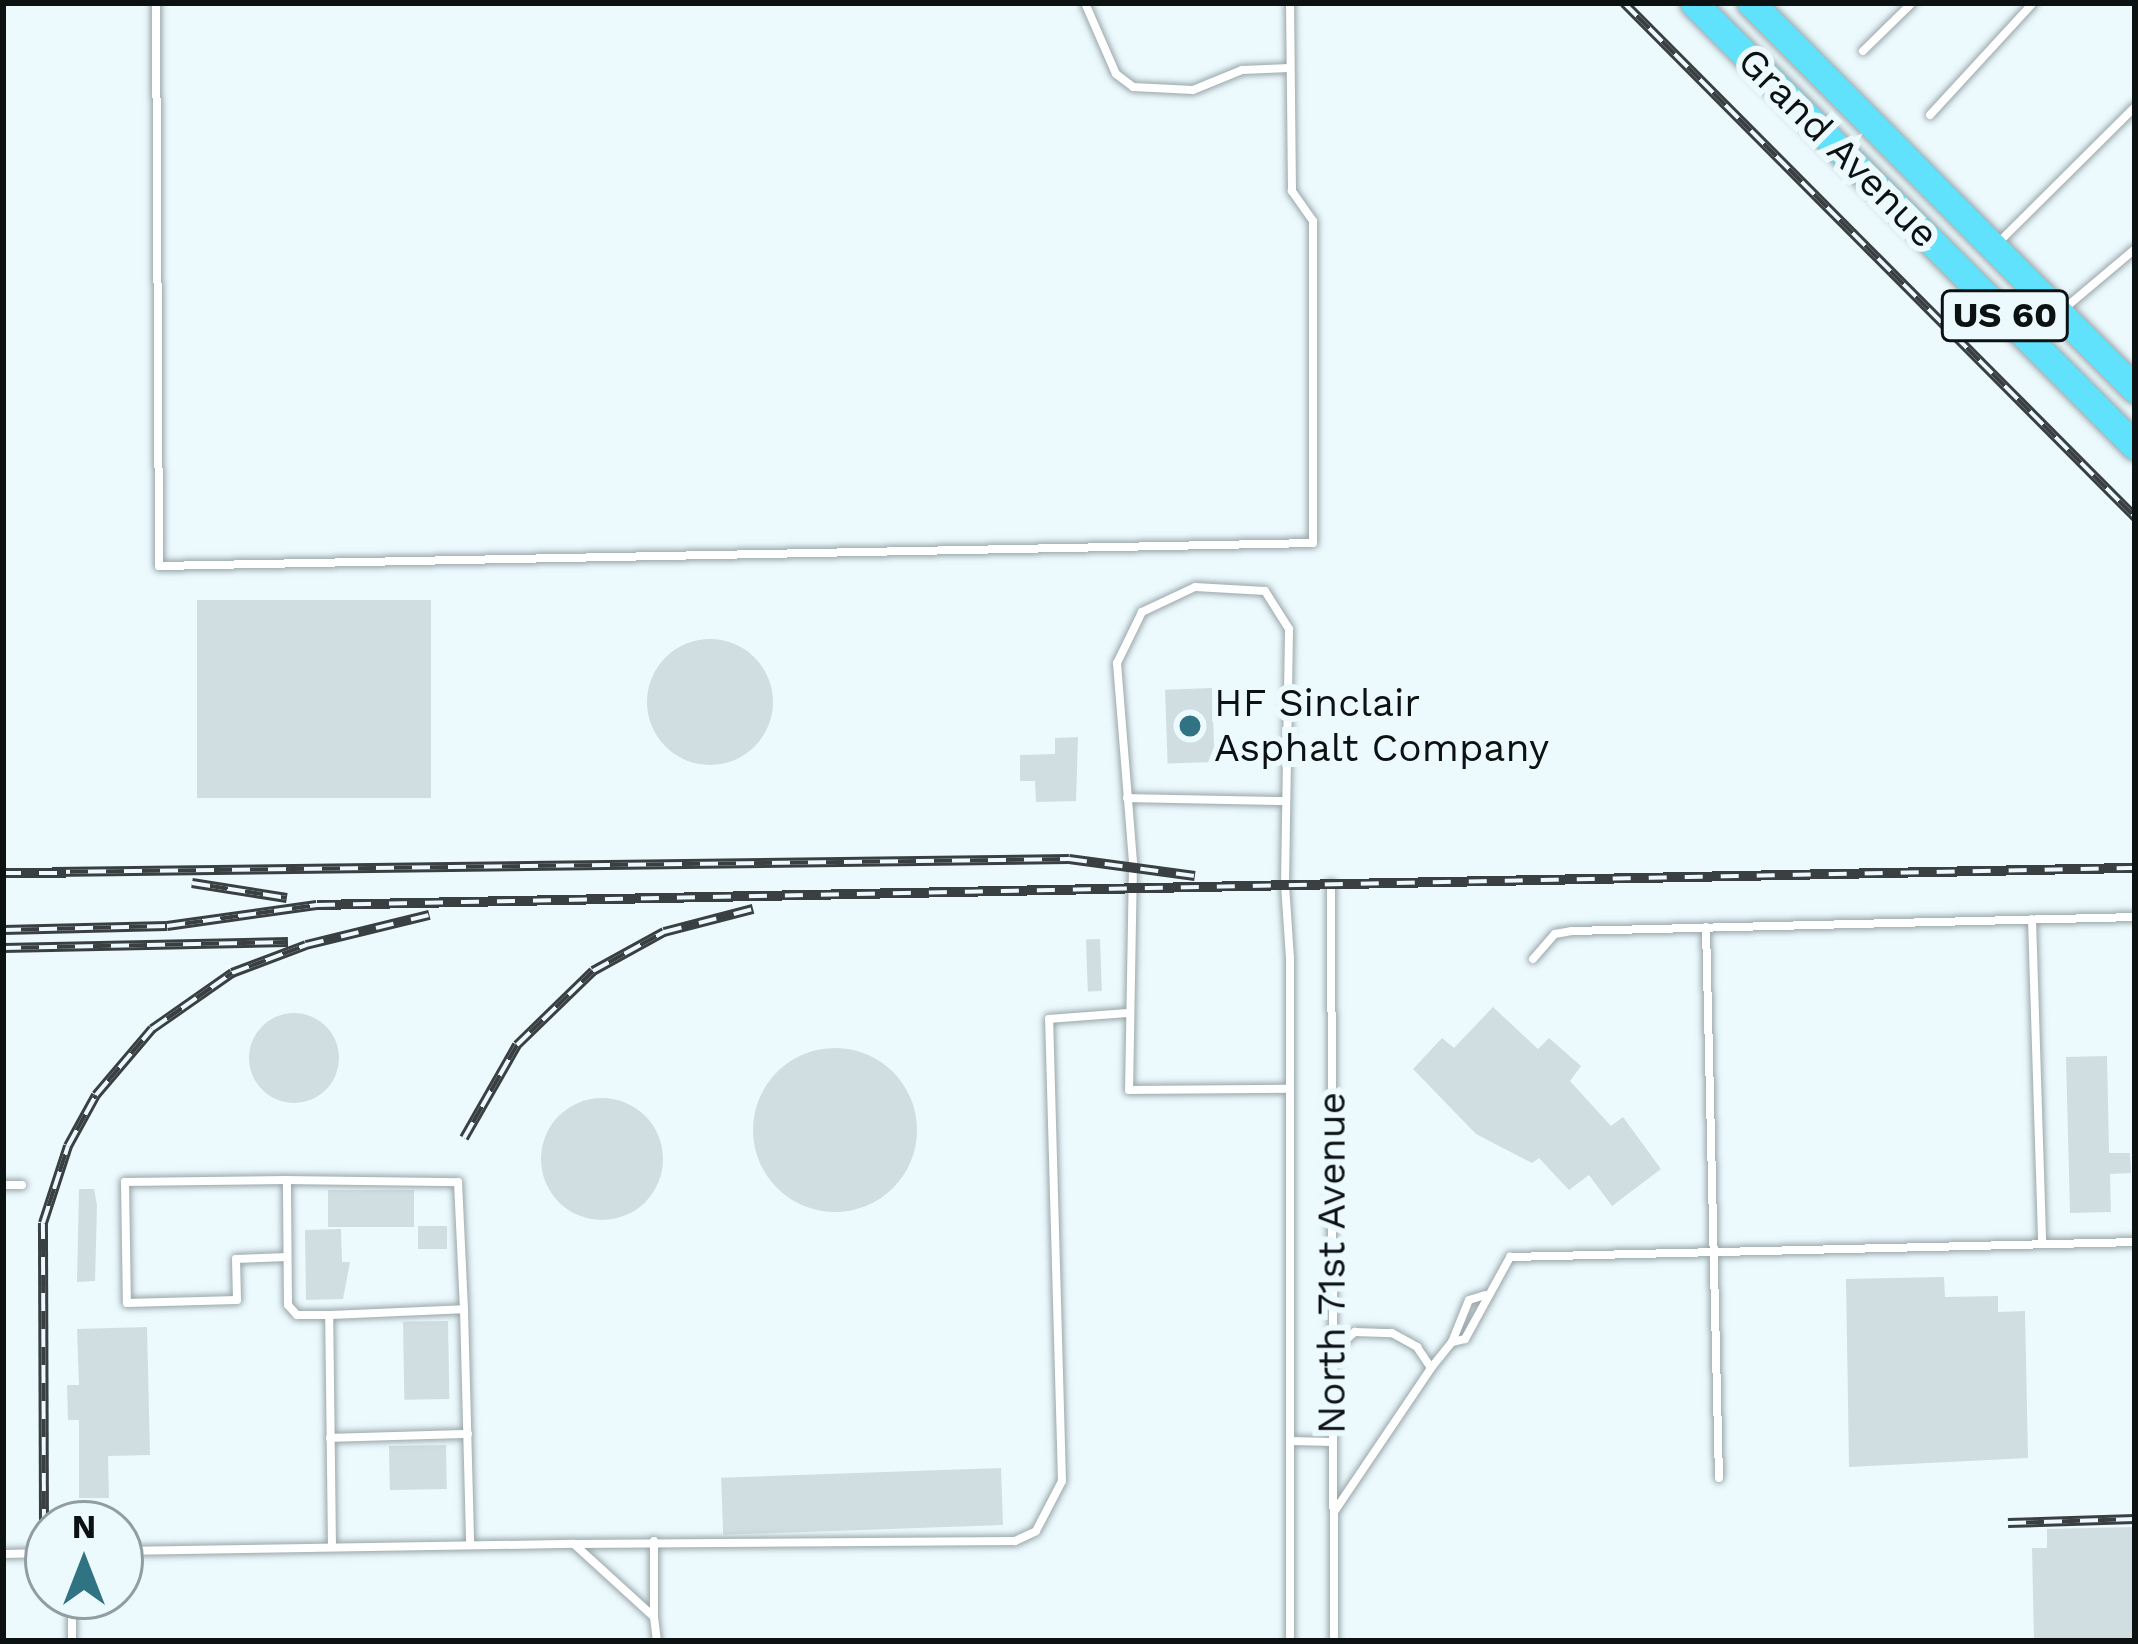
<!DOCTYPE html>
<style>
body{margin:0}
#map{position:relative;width:2138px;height:1644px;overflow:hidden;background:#ecfafe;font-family:"Work Sans",sans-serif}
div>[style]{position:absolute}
.building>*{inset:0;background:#d0dee2;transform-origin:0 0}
.round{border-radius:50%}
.roads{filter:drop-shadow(0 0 3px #99a6a9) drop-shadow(0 0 3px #99a6a9)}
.service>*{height:8px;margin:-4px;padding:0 4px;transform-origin:4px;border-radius:4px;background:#fff}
.trunk>*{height:27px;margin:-13.5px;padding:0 13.5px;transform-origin:13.5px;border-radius:13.5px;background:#60e2fc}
.rail>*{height:10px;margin-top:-5px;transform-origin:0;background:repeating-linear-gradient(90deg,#ecfafe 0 18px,#3a4042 0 36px);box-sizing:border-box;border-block:3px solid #3a4042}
.dots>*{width:33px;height:33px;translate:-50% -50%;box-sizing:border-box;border:6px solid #ecfafe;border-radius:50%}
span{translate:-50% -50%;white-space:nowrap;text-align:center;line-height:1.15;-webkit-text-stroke:12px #ecfafe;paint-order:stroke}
.shield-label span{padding:3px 9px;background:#ecfafe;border:3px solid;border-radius:9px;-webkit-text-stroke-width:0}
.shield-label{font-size:36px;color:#0c1112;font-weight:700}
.street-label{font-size:39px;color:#0c1112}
.poi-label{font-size:39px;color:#0c1112}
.left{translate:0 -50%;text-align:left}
.frame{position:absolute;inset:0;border:6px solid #0c1112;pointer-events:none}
.north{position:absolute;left:24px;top:1500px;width:120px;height:120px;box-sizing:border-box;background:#ecfafe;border:3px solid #929da0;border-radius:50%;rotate:0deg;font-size:33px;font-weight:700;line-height:48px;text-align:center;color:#0c1112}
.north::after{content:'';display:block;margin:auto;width:42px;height:54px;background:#307484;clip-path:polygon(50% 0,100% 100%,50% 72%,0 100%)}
</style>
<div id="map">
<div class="building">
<div style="left:197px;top:600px;width:234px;height:198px"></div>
<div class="round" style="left:647px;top:639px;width:126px;height:126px"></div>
<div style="left:1212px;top:688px;width:74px;height:47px;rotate:88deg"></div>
<div style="clip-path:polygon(1078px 737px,1076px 801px,1036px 802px,1035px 781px,1020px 781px,1020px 755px,1055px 754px,1055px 738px)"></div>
<div style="left:1100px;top:939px;width:52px;height:14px;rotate:88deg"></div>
<div style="clip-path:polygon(1493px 1007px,1538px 1049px,1549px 1038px,1581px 1066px,1570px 1081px,1611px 1126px,1623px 1117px,1661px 1169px,1612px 1206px,1589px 1175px,1569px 1190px,1539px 1158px,1532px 1163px,1476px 1134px,1413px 1069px,1442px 1038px,1454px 1048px)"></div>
<div class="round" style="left:249px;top:1013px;width:90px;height:90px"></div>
<div class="round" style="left:753px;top:1048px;width:164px;height:164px"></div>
<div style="clip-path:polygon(2107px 1056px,2109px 1153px,2130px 1153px,2131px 1173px,2110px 1174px,2111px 1212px,2070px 1213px,2066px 1057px)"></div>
<div class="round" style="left:541px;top:1098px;width:122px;height:122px"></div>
<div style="clip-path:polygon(79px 1189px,94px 1189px,97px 1205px,95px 1281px,77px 1282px)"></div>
<div style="left:328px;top:1190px;width:86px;height:37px"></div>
<div style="left:447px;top:1226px;width:23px;height:29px;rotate:90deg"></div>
<div style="clip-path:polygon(341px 1229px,342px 1262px,350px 1262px,343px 1299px,306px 1300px,305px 1230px)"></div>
<div style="clip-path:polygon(1944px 1277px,1945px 1297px,1998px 1296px,1998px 1312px,2025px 1311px,2028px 1458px,1849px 1467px,1846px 1279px)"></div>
<div style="left:448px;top:1321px;width:78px;height:45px;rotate:89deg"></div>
<div style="clip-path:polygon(147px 1327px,150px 1455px,108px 1456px,109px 1498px,79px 1498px,79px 1420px,68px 1420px,67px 1385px,79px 1385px,77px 1329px)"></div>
<div style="left:446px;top:1445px;width:44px;height:57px;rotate:89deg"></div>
<div style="left:1001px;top:1468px;width:57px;height:280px;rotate:88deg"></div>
<div style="clip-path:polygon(2135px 1527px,2135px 1641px,2034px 1641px,2032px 1548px,2047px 1548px,2047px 1529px)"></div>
</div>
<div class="roads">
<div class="service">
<div style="left:156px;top:3px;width:563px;rotate:89.69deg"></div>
<div style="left:159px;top:566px;width:1154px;rotate:-1.14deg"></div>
<div style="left:1313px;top:543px;width:322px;rotate:-90deg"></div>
<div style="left:1313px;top:221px;width:37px;rotate:-125deg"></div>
<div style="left:1292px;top:191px;width:188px;rotate:-90.6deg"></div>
<div style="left:1085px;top:3px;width:77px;rotate:66.4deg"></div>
<div style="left:1116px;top:74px;width:21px;rotate:37deg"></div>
<div style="left:1133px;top:87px;width:60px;rotate:2.9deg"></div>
<div style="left:1193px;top:90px;width:53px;rotate:-22.2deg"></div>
<div style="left:1242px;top:70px;width:48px;rotate:-2.4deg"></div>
<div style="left:1863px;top:51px;width:69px;rotate:-44.4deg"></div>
<div style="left:1930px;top:115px;width:152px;rotate:-47.4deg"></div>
<div style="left:1999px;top:242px;width:192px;rotate:-44.8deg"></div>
<div style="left:2065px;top:308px;width:92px;rotate:-40.1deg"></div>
<div style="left:1127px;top:798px;width:159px;rotate:1.1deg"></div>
<div style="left:1331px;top:884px;width:757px;rotate:89.77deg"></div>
<div style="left:2032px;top:919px;width:325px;rotate:88.2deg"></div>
<div style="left:1706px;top:927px;width:551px;rotate:88.65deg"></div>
<div style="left:1533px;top:959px;width:33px;rotate:-49deg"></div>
<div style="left:1555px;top:934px;width:17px;rotate:-10deg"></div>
<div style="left:1572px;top:931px;width:563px;rotate:-1.42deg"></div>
<div style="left:287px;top:1180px;width:162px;rotate:179.3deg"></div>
<div style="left:125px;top:1182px;width:121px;rotate:89.1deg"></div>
<div style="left:127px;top:1303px;width:110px;rotate:-1.6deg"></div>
<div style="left:237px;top:1300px;width:41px;rotate:-91.4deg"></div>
<div style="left:236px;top:1259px;width:51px;rotate:-2.2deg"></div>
<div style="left:3px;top:1185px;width:19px"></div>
<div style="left:329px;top:1315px;width:32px;rotate:180deg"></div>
<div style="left:297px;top:1315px;width:13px;rotate:-132deg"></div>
<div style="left:288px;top:1305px;width:125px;rotate:-90.5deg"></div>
<div style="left:287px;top:1180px;width:171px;rotate:0.7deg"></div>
<div style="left:458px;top:1182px;width:127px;rotate:87.3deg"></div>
<div style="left:1452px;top:1342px;width:45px;rotate:-68deg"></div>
<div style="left:1469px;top:1300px;width:17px;rotate:-17deg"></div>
<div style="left:1334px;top:1350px;width:28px;rotate:-41deg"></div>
<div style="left:1355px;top:1332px;width:37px;rotate:2deg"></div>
<div style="left:1392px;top:1333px;width:29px;rotate:29deg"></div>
<div style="left:1417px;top:1347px;width:25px;rotate:56deg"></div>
<div style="left:330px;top:1438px;width:138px;rotate:-1.7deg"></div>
<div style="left:1290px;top:1441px;width:43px;rotate:1.3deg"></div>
<div style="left:1334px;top:1512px;width:174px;rotate:-56deg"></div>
<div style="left:1431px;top:1368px;width:33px;rotate:-51deg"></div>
<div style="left:1452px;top:1342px;width:13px;rotate:-13deg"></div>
<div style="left:1465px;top:1339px;width:94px;rotate:-61.2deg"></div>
<div style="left:1510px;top:1257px;width:625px;rotate:-1.37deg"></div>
<div style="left:654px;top:1541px;width:75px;rotate:90deg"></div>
<div style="left:574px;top:1544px;width:441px;rotate:-0.4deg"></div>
<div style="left:1015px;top:1541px;width:23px;rotate:-25deg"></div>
<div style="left:1036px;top:1531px;width:56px;rotate:-62.5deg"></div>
<div style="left:1062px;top:1481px;width:462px;rotate:-91.6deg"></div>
<div style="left:1049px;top:1019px;width:78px;rotate:-4.4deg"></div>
<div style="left:332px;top:1547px;width:232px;rotate:-90.7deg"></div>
<div style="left:329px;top:1315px;width:135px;rotate:-2.5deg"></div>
<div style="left:464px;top:1309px;width:236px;rotate:88.5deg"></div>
<div style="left:120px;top:1551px;width:454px;rotate:-0.9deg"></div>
<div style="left:574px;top:1544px;width:108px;rotate:42.4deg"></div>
<div style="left:654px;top:1617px;width:24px;rotate:83deg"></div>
<div style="left:3px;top:1554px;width:45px;rotate:-1.3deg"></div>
<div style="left:72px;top:1641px;width:45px;rotate:-90deg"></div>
<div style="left:1290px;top:1641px;width:683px;rotate:-90deg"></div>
<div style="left:1290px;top:958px;width:73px;rotate:-93.9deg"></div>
<div style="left:1285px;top:885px;width:256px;rotate:-89.1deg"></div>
<div style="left:1289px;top:629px;width:45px;rotate:-122.3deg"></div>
<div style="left:1265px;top:591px;width:70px;rotate:-176.7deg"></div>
<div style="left:1195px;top:587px;width:59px;rotate:154.7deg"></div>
<div style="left:1142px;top:612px;width:57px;rotate:116.1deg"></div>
<div style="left:1117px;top:663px;width:202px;rotate:85.4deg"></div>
<div style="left:1133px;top:864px;width:226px;rotate:91deg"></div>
<div style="left:1129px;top:1090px;width:161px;rotate:-0.4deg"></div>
</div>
<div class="trunk">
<div style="left:1694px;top:3px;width:625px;rotate:45.13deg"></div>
<div style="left:1751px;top:3px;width:544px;rotate:45.15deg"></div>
</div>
</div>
<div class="rail">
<div style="left:1624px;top:3px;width:725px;rotate:45.17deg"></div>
<div style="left:52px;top:872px;width:1017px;rotate:-0.73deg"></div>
<div style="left:1069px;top:859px;width:127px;rotate:7.7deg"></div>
<div style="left:3px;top:873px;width:63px"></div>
<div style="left:192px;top:883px;width:96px;rotate:9deg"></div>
<div style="left:3px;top:930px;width:164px;rotate:-1.4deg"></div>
<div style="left:167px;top:926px;width:151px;rotate:-8deg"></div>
<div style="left:317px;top:905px;width:1818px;rotate:-1.17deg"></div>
<div style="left:3px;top:948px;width:285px;rotate:-1.2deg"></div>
<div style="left:464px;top:1138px;width:107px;rotate:-60.3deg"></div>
<div style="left:517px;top:1045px;width:106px;rotate:-44.2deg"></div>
<div style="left:593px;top:971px;width:81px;rotate:-28.8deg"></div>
<div style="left:664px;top:932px;width:92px;rotate:-14.5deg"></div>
<div style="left:2008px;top:1523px;width:127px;rotate:-1.8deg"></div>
<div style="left:44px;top:1527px;width:304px;rotate:-90.2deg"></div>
<div style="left:43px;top:1223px;width:81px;rotate:-72deg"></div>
<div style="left:68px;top:1146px;width:58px;rotate:-61.2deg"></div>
<div style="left:96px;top:1095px;width:87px;rotate:-49.7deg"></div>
<div style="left:152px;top:1029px;width:98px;rotate:-35deg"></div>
<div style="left:232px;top:973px;width:79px;rotate:-20.7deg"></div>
<div style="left:306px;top:945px;width:127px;rotate:-13.7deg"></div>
</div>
<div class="dots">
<div style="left:1190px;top:726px;background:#307484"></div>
</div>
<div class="shield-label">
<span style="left:2005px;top:316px">US 60</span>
</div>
<div class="street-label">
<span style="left:1838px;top:148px;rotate:45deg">Grand Avenue</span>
<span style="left:1332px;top:1263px;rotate:-90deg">North 71st Avenue</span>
</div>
<div class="poi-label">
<span class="left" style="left:1214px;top:726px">HF Sinclair<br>Asphalt Company</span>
</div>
<div class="frame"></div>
<div class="north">N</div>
</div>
